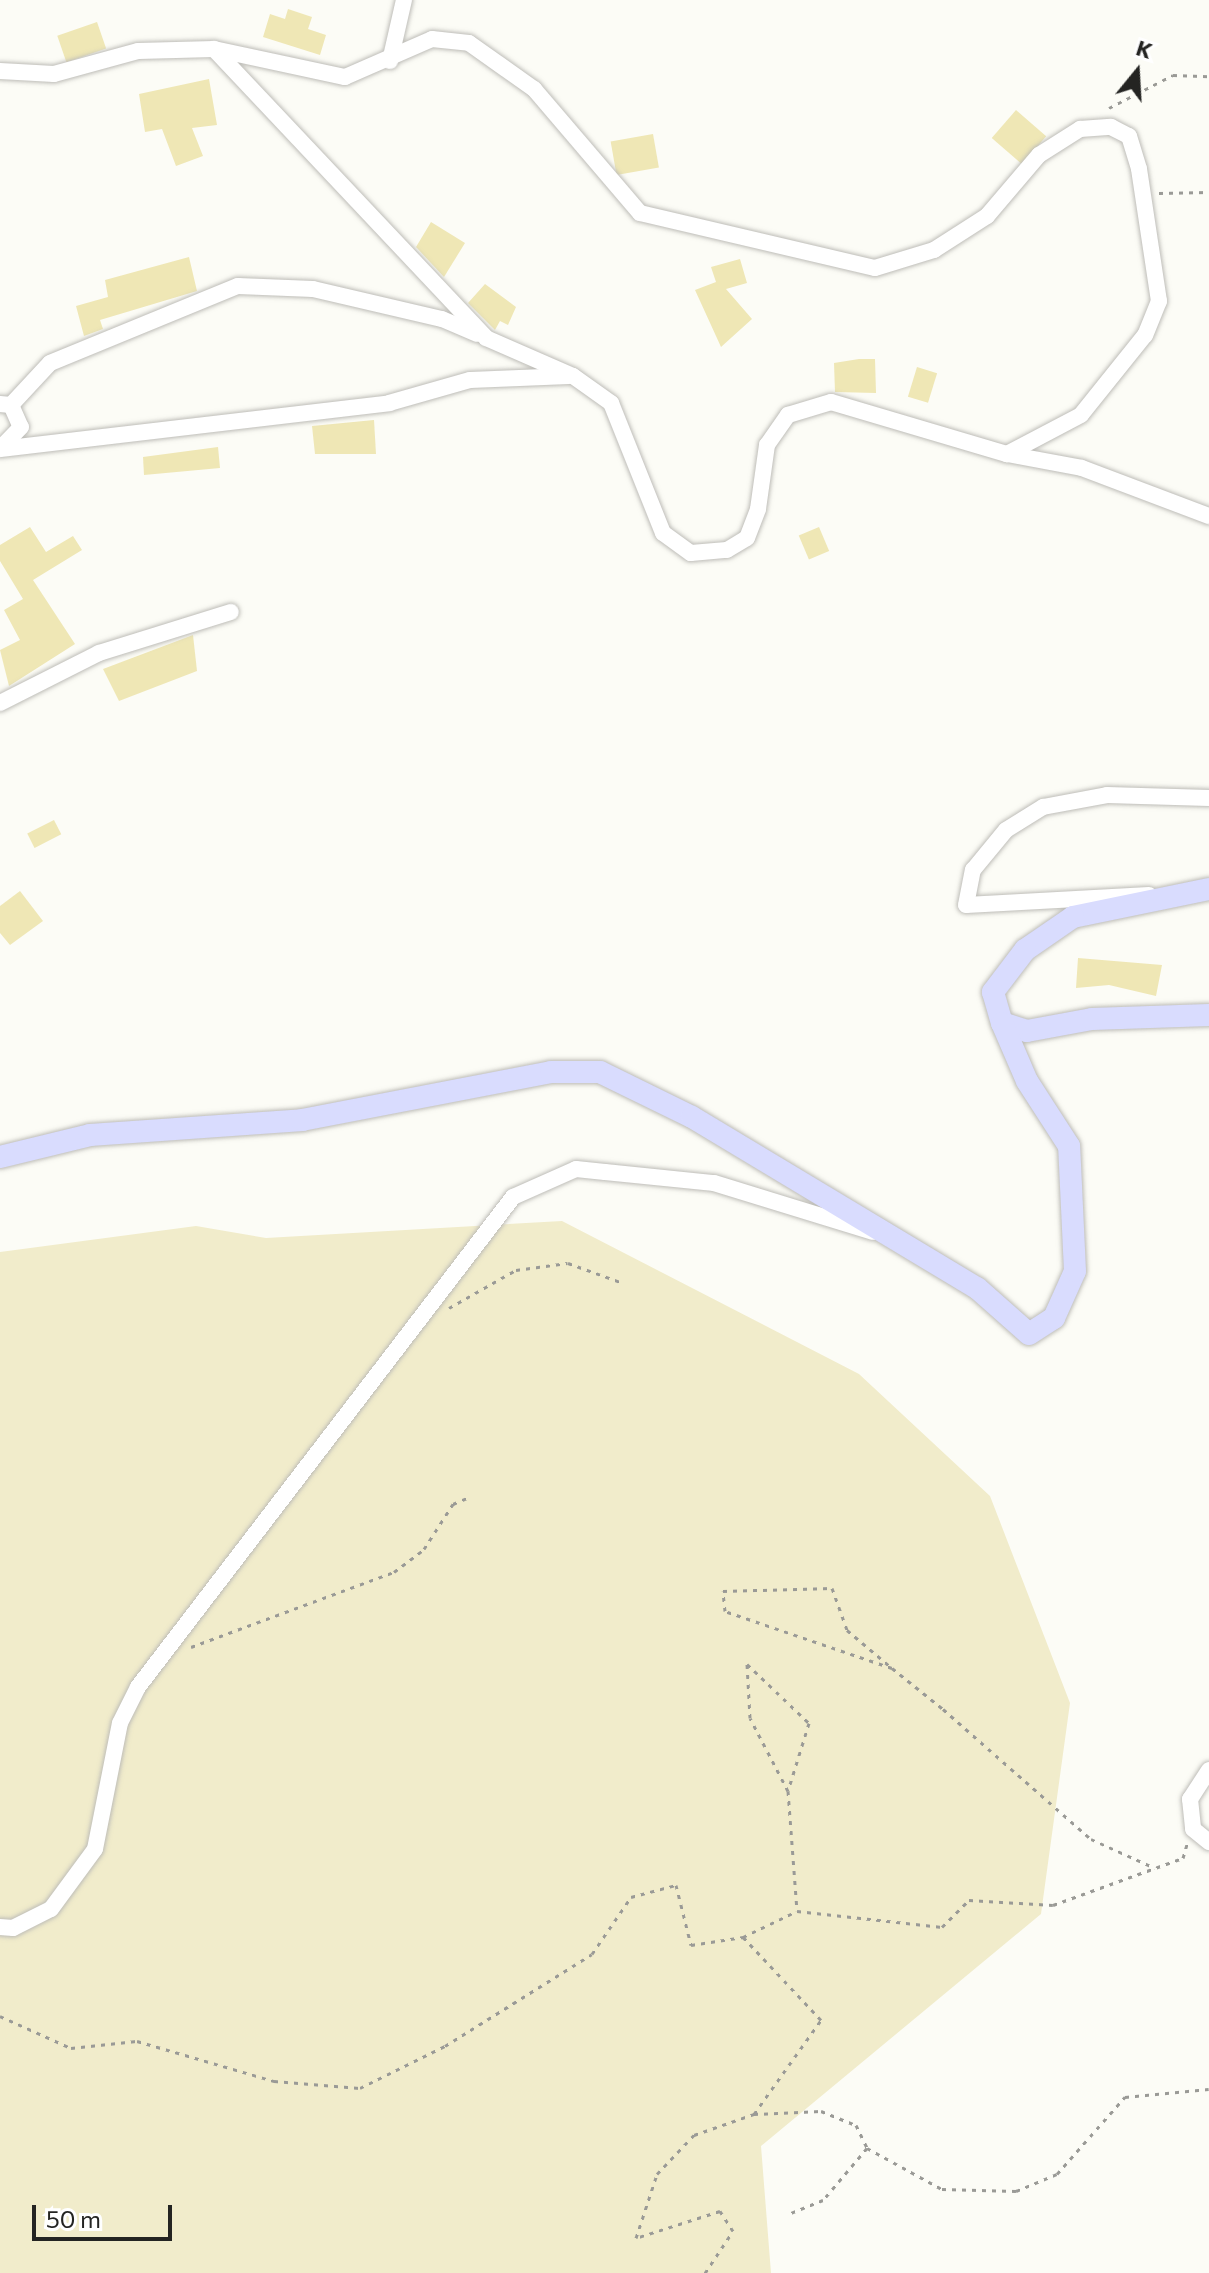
<!DOCTYPE html>
<style>
body{margin:0}
#map{position:relative;width:1209px;height:2273px;overflow:hidden;background:#fcfcf6;font-family:Commissioner,sans-serif}
div>[style]{position:absolute}
.green>*{inset:0;background:#f1eccb}
.building>*{inset:0;background:#efe7b5;transform-origin:0 0}
.path>*{height:3px;margin-top:-1.5px;transform-origin:0;background:repeating-linear-gradient(90deg,#9a9a96 0 4px,transparent 0 10px)}
.roads{filter:drop-shadow(0 0 2px #bebdb8) drop-shadow(0 0 2px #bebdb8)}
.street>*{height:16px;margin:-8px;padding:0 8px;transform-origin:8px;border-radius:8px;background:#fff}
.secondary>*{height:22px;margin:-11px;padding:0 11px;transform-origin:11px;border-radius:11px;background:#d9dcfe}
span{translate:-50% -50%;white-space:nowrap;text-align:center;line-height:1.15;-webkit-text-stroke:6px #fff;paint-order:stroke}
.north{position:absolute;left:1097px;top:32px;width:80px;height:80px;-webkit-text-stroke:6px #fff;paint-order:stroke;rotate:18deg;font-size:22px;font-weight:700;line-height:32px;text-align:center;color:#242422}
.north::after{content:'';display:block;margin:auto;width:28px;height:36px;background:#242422;clip-path:polygon(50% 0,100% 100%,50% 72%,0 100%)}
.scale{position:absolute;left:32px;top:2205px;width:140px;height:36px;box-sizing:border-box;border:4px solid #242422;border-top:0;padding-left:10px;font-size:24px;line-height:28px;white-space:nowrap;color:#242422;-webkit-text-stroke:6px #fff;paint-order:stroke}
</style>
<div id="map">
<div class="green">
<div style="clip-path:polygon(562px 1221px,859px 1374px,990px 1496px,1070px 1703px,1041px 1914px,761px 2146px,771px 2273px,0 2273px,0 1252px,196px 1226px,266px 1238px)"></div>
</div>
<div class="building">
<div style="clip-path:polygon(288px 9px,312px 17px,308px 29px,326px 35px,320px 55px,263px 37px,270px 14px,285px 19px)"></div>
<div style="left:97px;top:22px;width:28px;height:42px;rotate:71deg"></div>
<div style="clip-path:polygon(209px 79px,217px 125px,192px 128px,203px 156px,176px 166px,162px 129px,145px 132px,139px 94px)"></div>
<div style="left:1016px;top:110px;width:40px;height:37px;rotate:41deg"></div>
<div style="left:653px;top:134px;width:34px;height:43px;rotate:80deg"></div>
<div style="clip-path:polygon(431px 222px,465px 243px,444px 277px,416px 247px)"></div>
<div style="clip-path:polygon(189px 257px,197px 291px,100px 320px,103px 329px,84px 336px,76px 306px,108px 297px,105px 280px)"></div>
<div style="clip-path:polygon(740px 259px,747px 283px,726px 289px,752px 319px,721px 347px,695px 290px,716px 282px,711px 267px)"></div>
<div style="clip-path:polygon(485px 284px,516px 307px,508px 325px,500px 321px,495px 330px,468px 303px)"></div>
<div style="clip-path:polygon(859px 359px,875px 359px,876px 393px,835px 392px,834px 363px)"></div>
<div style="left:917px;top:367px;width:21px;height:31px;rotate:17deg"></div>
<div style="clip-path:polygon(374px 420px,376px 454px,315px 454px,312px 426px)"></div>
<div style="clip-path:polygon(218px 447px,220px 468px,144px 475px,143px 457px)"></div>
<div style="clip-path:polygon(30px 527px,46px 552px,73px 536px,82px 550px,33px 580px,75px 644px,9px 686px,0 650px,20px 640px,4px 610px,23px 599px,0 561px,0 545px)"></div>
<div style="left:819px;top:527px;width:26px;height:22px;rotate:67deg"></div>
<div style="clip-path:polygon(193px 635px,197px 671px,119px 701px,103px 669px)"></div>
<div style="left:54px;top:820px;width:16px;height:30px;rotate:63deg"></div>
<div style="clip-path:polygon(20px 891px,43px 921px,10px 945px,0 933px,0 906px)"></div>
<div style="clip-path:polygon(1078px 958px,1162px 965px,1156px 996px,1109px 985px,1076px 988px)"></div>
</div>
<div class="path">
<div style="left:1109px;top:108px;width:72px;rotate:-27.3deg"></div>
<div style="left:1173px;top:75px;width:36px;rotate:2deg"></div>
<div style="left:1159px;top:193px;width:50px;rotate:-1.1deg"></div>
<div style="left:449px;top:1308px;width:77px;rotate:-29.6deg"></div>
<div style="left:516px;top:1270px;width:52px;rotate:-7.7deg"></div>
<div style="left:568px;top:1263px;width:59px;rotate:20deg"></div>
<div style="left:191px;top:1647px;width:216px;rotate:-20.3deg"></div>
<div style="left:394px;top:1572px;width:38px;rotate:-37deg"></div>
<div style="left:424px;top:1549px;width:54px;rotate:-57.2deg"></div>
<div style="left:453px;top:1504px;width:15px;rotate:-23deg"></div>
<div style="left:892px;top:1668px;width:176px;rotate:-161.2deg"></div>
<div style="left:725px;top:1611px;width:20px;rotate:-96deg"></div>
<div style="left:723px;top:1591px;width:109px;rotate:-1.6deg"></div>
<div style="left:832px;top:1588px;width:45px;rotate:70.3deg"></div>
<div style="left:847px;top:1630px;width:59px;rotate:40.2deg"></div>
<div style="left:892px;top:1668px;width:65px;rotate:38.8deg"></div>
<div style="left:943px;top:1709px;width:197px;rotate:41.3deg"></div>
<div style="left:1091px;top:1839px;width:70px;rotate:24.4deg"></div>
<div style="left:788px;top:1791px;width:82px;rotate:-117.5deg"></div>
<div style="left:750px;top:1718px;width:54px;rotate:-93.2deg"></div>
<div style="left:747px;top:1664px;width:86px;rotate:43.6deg"></div>
<div style="left:809px;top:1723px;width:71px;rotate:107.2deg"></div>
<div style="left:788px;top:1791px;width:120px;rotate:85.7deg"></div>
<div style="left:0;top:2016px;width:78px;rotate:24.3deg"></div>
<div style="left:71px;top:2048px;width:66px;rotate:-6.1deg"></div>
<div style="left:137px;top:2041px;width:143px;rotate:16.3deg"></div>
<div style="left:274px;top:2081px;width:86px;rotate:4.7deg"></div>
<div style="left:360px;top:2088px;width:95px;rotate:-26.3deg"></div>
<div style="left:445px;top:2046px;width:173px;rotate:-32deg"></div>
<div style="left:592px;top:1954px;width:69px;rotate:-55.6deg"></div>
<div style="left:631px;top:1897px;width:47px;rotate:-14.9deg"></div>
<div style="left:676px;top:1885px;width:62px;rotate:76deg"></div>
<div style="left:691px;top:1945px;width:53px;rotate:-8.7deg"></div>
<div style="left:743px;top:1937px;width:60px;rotate:-25.7deg"></div>
<div style="left:797px;top:1911px;width:146px;rotate:6.3deg"></div>
<div style="left:942px;top:1927px;width:38px;rotate:-45deg"></div>
<div style="left:969px;top:1900px;width:84px;rotate:3.4deg"></div>
<div style="left:1053px;top:1905px;width:138px;rotate:-19.9deg"></div>
<div style="left:1183px;top:1858px;width:15px;rotate:-74deg"></div>
<div style="left:754px;top:2114px;width:67px;rotate:-2.6deg"></div>
<div style="left:821px;top:2111px;width:38px;rotate:22deg"></div>
<div style="left:856px;top:2125px;width:25px;rotate:64deg"></div>
<div style="left:867px;top:2148px;width:68px;rotate:130.2deg"></div>
<div style="left:823px;top:2200px;width:35px;rotate:158deg"></div>
<div style="left:867px;top:2148px;width:85px;rotate:28.7deg"></div>
<div style="left:942px;top:2189px;width:74px;rotate:1.5deg"></div>
<div style="left:1016px;top:2191px;width:44px;rotate:-22.5deg"></div>
<div style="left:1057px;top:2174px;width:103px;rotate:-48.6deg"></div>
<div style="left:1125px;top:2097px;width:84px;rotate:-5.4deg"></div>
<div style="left:705px;top:2273px;width:50px;rotate:-56.3deg"></div>
<div style="left:733px;top:2231px;width:24px;rotate:-123deg"></div>
<div style="left:720px;top:2211px;width:88px;rotate:162.2deg"></div>
<div style="left:636px;top:2238px;width:67px;rotate:-71.8deg"></div>
<div style="left:657px;top:2174px;width:54px;rotate:-46.5deg"></div>
<div style="left:694px;top:2135px;width:64px;rotate:-19.3deg"></div>
<div style="left:754px;top:2114px;width:115px;rotate:-54.5deg"></div>
<div style="left:821px;top:2020px;width:114px;rotate:-133.2deg"></div>
</div>
<div class="roads">
<div class="street">
<div style="left:214px;top:49px;width:397px;rotate:46.7deg"></div>
<div style="left:486px;top:338px;width:95px;rotate:23.6deg"></div>
<div style="left:573px;top:376px;width:47px;rotate:35.4deg"></div>
<div style="left:611px;top:403px;width:140px;rotate:68.2deg"></div>
<div style="left:663px;top:533px;width:34px;rotate:36deg"></div>
<div style="left:691px;top:553px;width:36px;rotate:-5deg"></div>
<div style="left:727px;top:550px;width:23px;rotate:-31deg"></div>
<div style="left:747px;top:538px;width:31px;rotate:-69deg"></div>
<div style="left:758px;top:509px;width:65px;rotate:-82deg"></div>
<div style="left:767px;top:445px;width:37px;rotate:-55deg"></div>
<div style="left:788px;top:415px;width:45px;rotate:-16.8deg"></div>
<div style="left:831px;top:402px;width:184px;rotate:16.5deg"></div>
<div style="left:1007px;top:454px;width:76px;rotate:10.6deg"></div>
<div style="left:1082px;top:468px;width:136px;rotate:20.7deg"></div>
<div style="left:390px;top:61px;width:63px;rotate:-77.1deg"></div>
<div style="left:0;top:71px;width:54px;rotate:3.2deg"></div>
<div style="left:54px;top:74px;width:87px;rotate:-15.3deg"></div>
<div style="left:138px;top:51px;width:76px;rotate:-1.5deg"></div>
<div style="left:214px;top:49px;width:134px;rotate:12.1deg"></div>
<div style="left:345px;top:77px;width:95px;rotate:-23.6deg"></div>
<div style="left:432px;top:39px;width:37px;rotate:6deg"></div>
<div style="left:469px;top:43px;width:80px;rotate:35.3deg"></div>
<div style="left:534px;top:89px;width:163px;rotate:49.5deg"></div>
<div style="left:640px;top:213px;width:241px;rotate:13.2deg"></div>
<div style="left:875px;top:268px;width:62px;rotate:-17deg"></div>
<div style="left:934px;top:250px;width:63px;rotate:-32.7deg"></div>
<div style="left:987px;top:216px;width:80px;rotate:-49.6deg"></div>
<div style="left:1039px;top:155px;width:49px;rotate:-32.4deg"></div>
<div style="left:1080px;top:129px;width:31px;rotate:-4deg"></div>
<div style="left:1111px;top:127px;width:20px;rotate:27deg"></div>
<div style="left:1129px;top:136px;width:34px;rotate:73deg"></div>
<div style="left:1139px;top:169px;width:134px;rotate:81.4deg"></div>
<div style="left:1159px;top:301px;width:37px;rotate:112deg"></div>
<div style="left:1145px;top:335px;width:102px;rotate:128.7deg"></div>
<div style="left:1081px;top:415px;width:84px;rotate:152.2deg"></div>
<div style="left:0;top:404px;width:11px;rotate:5deg"></div>
<div style="left:11px;top:405px;width:24px;rotate:66deg"></div>
<div style="left:21px;top:427px;width:30px;rotate:134deg"></div>
<div style="left:11px;top:405px;width:57px;rotate:-47.1deg"></div>
<div style="left:50px;top:363px;width:203px;rotate:-22.3deg"></div>
<div style="left:238px;top:286px;width:75px;rotate:2.3deg"></div>
<div style="left:313px;top:289px;width:132px;rotate:13.1deg"></div>
<div style="left:442px;top:319px;width:38px;rotate:23deg"></div>
<div style="left:0;top:449px;width:392px;rotate:-6.7deg"></div>
<div style="left:389px;top:403px;width:84px;rotate:-15.9deg"></div>
<div style="left:470px;top:380px;width:99px;rotate:-2.3deg"></div>
<div style="left:0;top:703px;width:111px;rotate:-26.8deg"></div>
<div style="left:99px;top:653px;width:138px;rotate:-17.3deg"></div>
<div style="left:1149px;top:895px;width:183px;rotate:176.9deg"></div>
<div style="left:966px;top:905px;width:36px;rotate:-79deg"></div>
<div style="left:973px;top:870px;width:52px;rotate:-50.5deg"></div>
<div style="left:1006px;top:830px;width:44px;rotate:-31.9deg"></div>
<div style="left:1043px;top:807px;width:65px;rotate:-10.6deg"></div>
<div style="left:1107px;top:795px;width:102px;rotate:1.7deg"></div>
<div style="left:1209px;top:1770px;width:35px;rotate:123deg"></div>
<div style="left:1190px;top:1799px;width:30px;rotate:84deg"></div>
<div style="left:1193px;top:1829px;width:21px;rotate:39deg"></div>
<div style="left:0;top:1927px;width:13px;rotate:4deg"></div>
<div style="left:13px;top:1928px;width:42px;rotate:-26.6deg"></div>
<div style="left:51px;top:1909px;width:74px;rotate:-53.7deg"></div>
<div style="left:95px;top:1849px;width:128px;rotate:-78.8deg"></div>
<div style="left:120px;top:1723px;width:40px;rotate:-63.4deg"></div>
<div style="left:138px;top:1687px;width:617px;rotate:-52.57deg"></div>
<div style="left:513px;top:1197px;width:69px;rotate:-24deg"></div>
<div style="left:576px;top:1169px;width:29px;rotate:6deg"></div>
<div style="left:605px;top:1172px;width:110px;rotate:5.8deg"></div>
<div style="left:714px;top:1183px;width:166px;rotate:17.1deg"></div>
</div>
<div class="secondary">
<div style="left:1209px;top:889px;width:139px;rotate:168.4deg"></div>
<div style="left:1073px;top:917px;width:58px;rotate:145.5deg"></div>
<div style="left:1025px;top:950px;width:53px;rotate:127.3deg"></div>
<div style="left:993px;top:992px;width:32px;rotate:74deg"></div>
<div style="left:1002px;top:1023px;width:26px;rotate:18deg"></div>
<div style="left:1027px;top:1031px;width:66px;rotate:-10.5deg"></div>
<div style="left:1092px;top:1019px;width:117px;rotate:-2deg"></div>
<div style="left:0;top:1157px;width:93px;rotate:-13.7deg"></div>
<div style="left:90px;top:1135px;width:213px;rotate:-4deg"></div>
<div style="left:302px;top:1120px;width:254px;rotate:-10.9deg"></div>
<div style="left:551px;top:1072px;width:49px"></div>
<div style="left:600px;top:1072px;width:102px;rotate:26.1deg"></div>
<div style="left:692px;top:1117px;width:332px;rotate:31deg"></div>
<div style="left:977px;top:1288px;width:69px;rotate:41.5deg"></div>
<div style="left:1029px;top:1334px;width:30px;rotate:-33deg"></div>
<div style="left:1054px;top:1318px;width:51px;rotate:-65.9deg"></div>
<div style="left:1075px;top:1271px;width:125px;rotate:-92.7deg"></div>
<div style="left:1069px;top:1146px;width:77px;rotate:-122.9deg"></div>
<div style="left:1027px;top:1081px;width:63px;rotate:-113.3deg"></div>
</div>
</div>
<div class="north">K</div>
<div class="scale">50 m</div>
</div>
